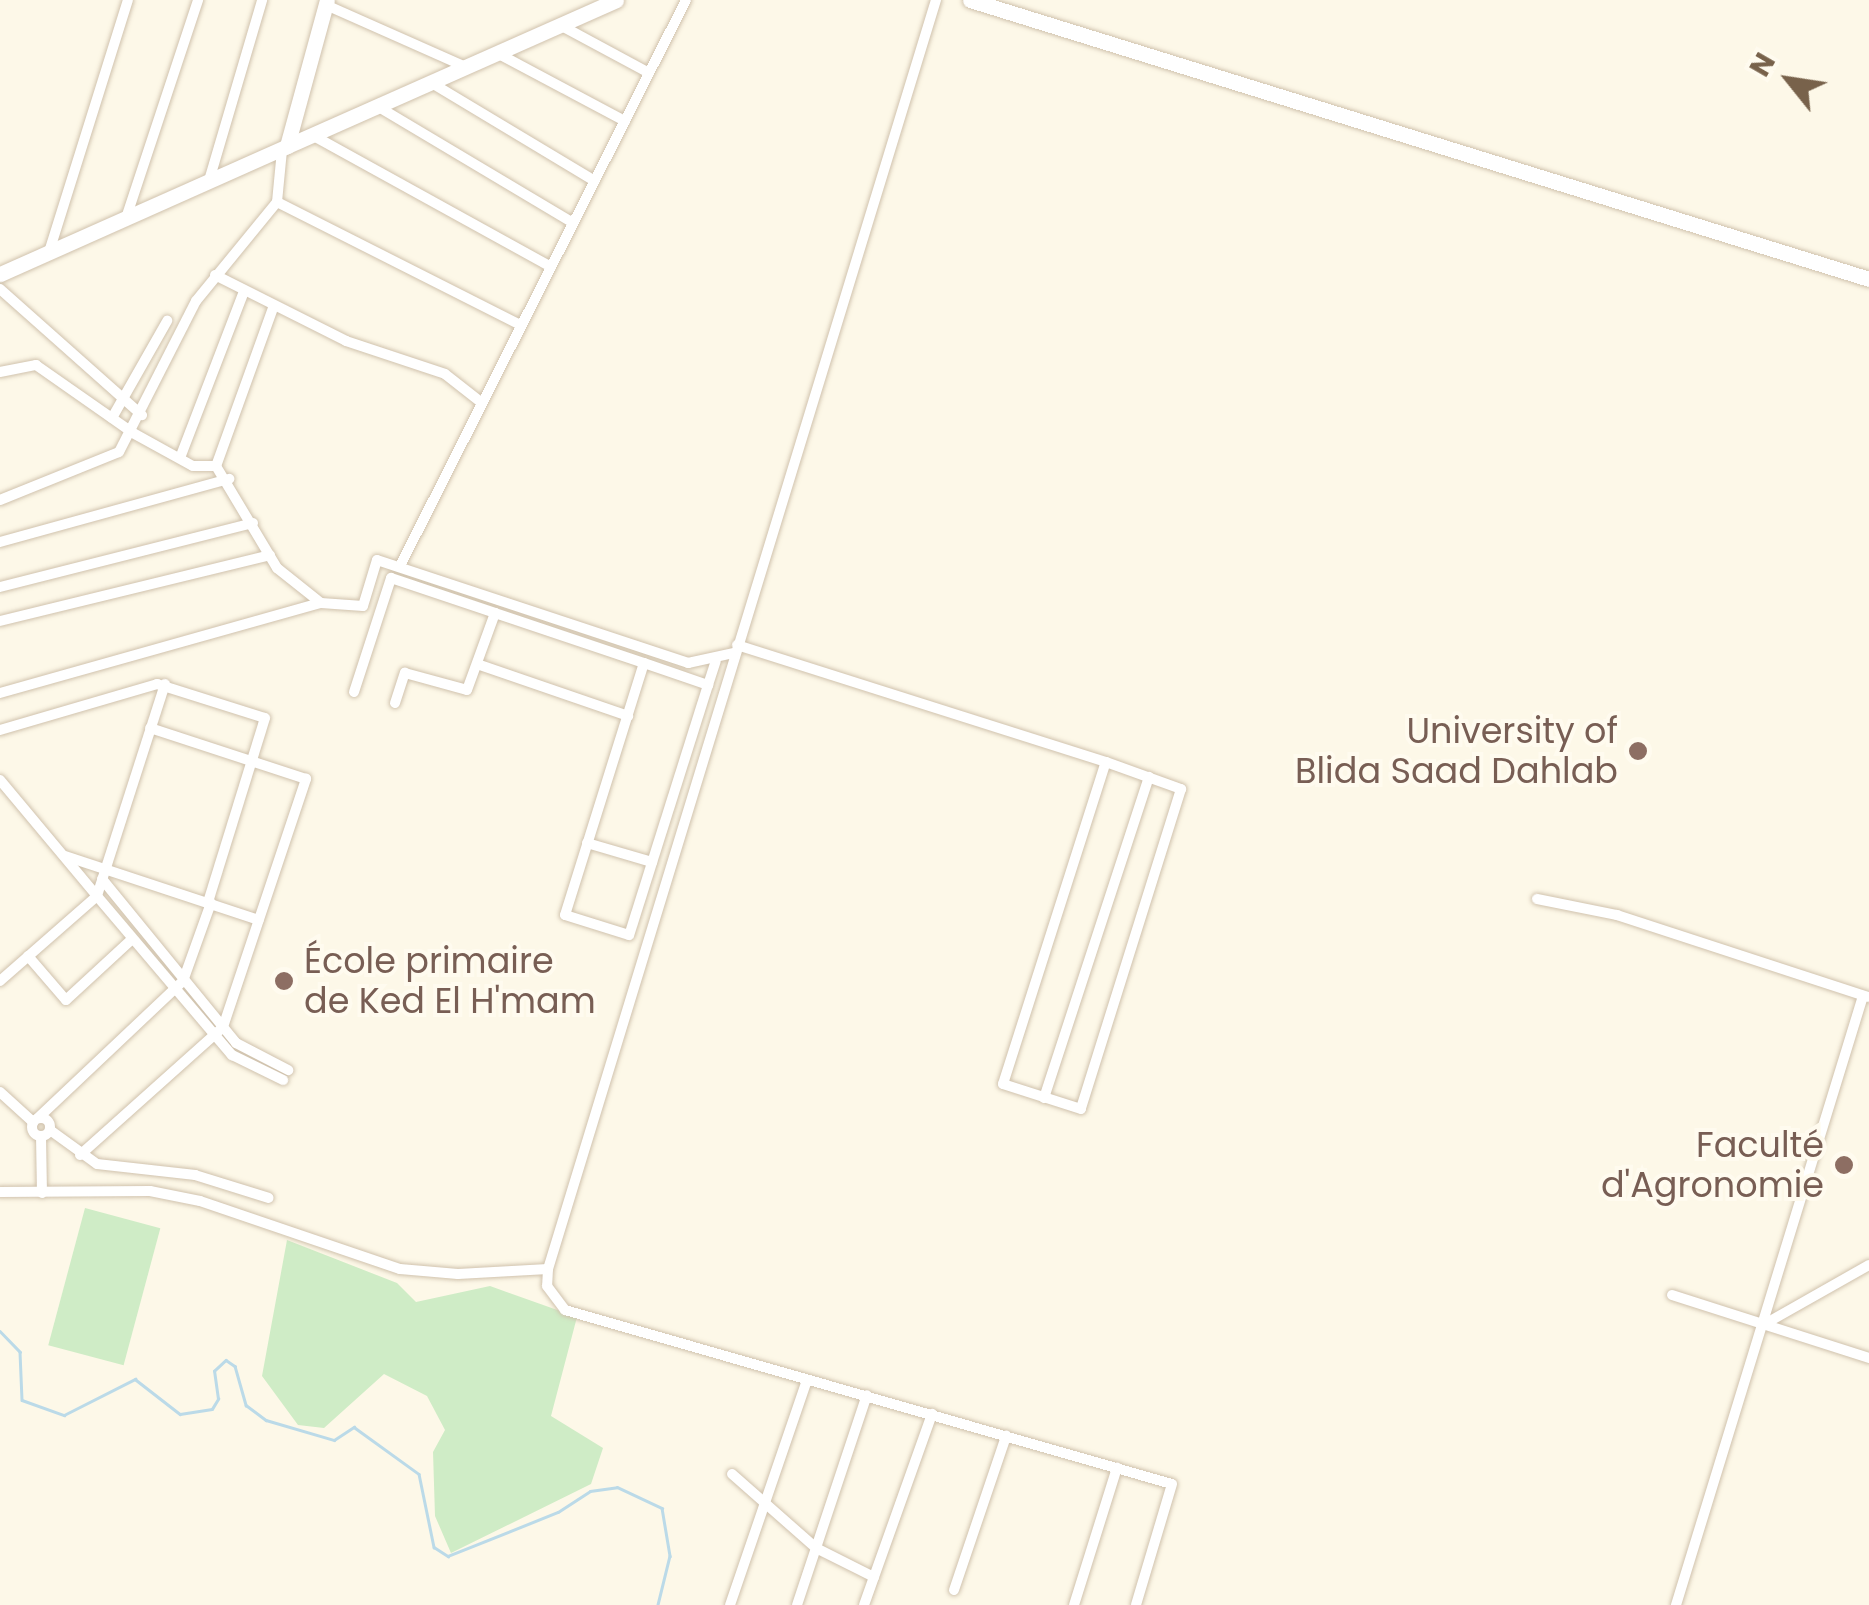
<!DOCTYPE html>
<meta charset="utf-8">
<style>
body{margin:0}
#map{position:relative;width:1869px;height:1605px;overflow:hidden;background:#fdf8e8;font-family:Poppins,sans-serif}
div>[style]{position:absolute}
.green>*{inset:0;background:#cfecc6;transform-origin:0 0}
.stream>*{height:2.5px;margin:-1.25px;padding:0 1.25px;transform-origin:1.25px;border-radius:1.25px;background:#bbdae8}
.roads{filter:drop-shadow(0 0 2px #d0c2ad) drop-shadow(0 0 2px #d0c2ad)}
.street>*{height:10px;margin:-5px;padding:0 5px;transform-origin:5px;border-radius:5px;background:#fff}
.street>.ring{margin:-5px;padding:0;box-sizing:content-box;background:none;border:10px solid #fff;border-radius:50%}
.secondary>*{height:15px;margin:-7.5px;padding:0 7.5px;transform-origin:7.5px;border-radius:7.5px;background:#fff}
.dots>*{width:28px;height:28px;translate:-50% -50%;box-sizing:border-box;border:5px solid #fffbef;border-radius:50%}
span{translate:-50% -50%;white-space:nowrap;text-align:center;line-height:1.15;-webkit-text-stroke:8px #fffbef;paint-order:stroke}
.education-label{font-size:35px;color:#785e54}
.right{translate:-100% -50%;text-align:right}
.left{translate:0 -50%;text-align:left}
.north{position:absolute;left:1739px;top:30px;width:100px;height:100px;-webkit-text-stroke:8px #fffbef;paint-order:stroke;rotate:300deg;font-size:28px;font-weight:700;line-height:40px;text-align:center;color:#78624b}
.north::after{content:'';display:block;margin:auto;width:35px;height:45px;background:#78624b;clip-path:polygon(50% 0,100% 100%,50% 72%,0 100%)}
</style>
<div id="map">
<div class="green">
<div style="left:85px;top:1208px;width:78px;height:142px;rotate:15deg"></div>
<div style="clip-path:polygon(287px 1240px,397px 1283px,416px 1302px,490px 1286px,577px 1317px,551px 1416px,603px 1448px,591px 1484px,451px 1553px,435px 1516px,433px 1452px,445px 1430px,427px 1396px,384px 1374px,324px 1428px,298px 1425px,262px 1376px)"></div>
</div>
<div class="stream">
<div style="left:0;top:1331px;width:29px;rotate:46deg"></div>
<div style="left:20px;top:1352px;width:48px;rotate:87.6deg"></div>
<div style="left:22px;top:1400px;width:45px;rotate:19.7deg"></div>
<div style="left:64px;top:1415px;width:80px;rotate:-26.9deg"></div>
<div style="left:135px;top:1379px;width:57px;rotate:37.9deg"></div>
<div style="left:180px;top:1414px;width:32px;rotate:-9deg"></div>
<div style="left:212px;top:1409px;width:12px;rotate:-59deg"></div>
<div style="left:218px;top:1399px;width:28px;rotate:-98deg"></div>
<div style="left:214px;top:1371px;width:16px;rotate:-43deg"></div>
<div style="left:226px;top:1360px;width:11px;rotate:34deg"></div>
<div style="left:235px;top:1366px;width:41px;rotate:74.2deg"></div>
<div style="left:246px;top:1405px;width:25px;rotate:37deg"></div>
<div style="left:266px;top:1420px;width:71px;rotate:16.4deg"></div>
<div style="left:334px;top:1440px;width:24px;rotate:-33deg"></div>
<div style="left:354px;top:1427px;width:80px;rotate:35.9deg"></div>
<div style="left:419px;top:1474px;width:75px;rotate:78.4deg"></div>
<div style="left:434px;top:1547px;width:17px;rotate:33deg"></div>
<div style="left:448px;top:1556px;width:118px;rotate:-21.8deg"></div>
<div style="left:558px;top:1512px;width:38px;rotate:-33deg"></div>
<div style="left:590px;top:1491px;width:27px;rotate:-8deg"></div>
<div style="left:617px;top:1487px;width:50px;rotate:25deg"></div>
<div style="left:662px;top:1508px;width:49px;rotate:80.5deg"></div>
<div style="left:670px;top:1556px;width:50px;rotate:103.8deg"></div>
</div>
<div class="roads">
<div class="street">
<div style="left:326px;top:5px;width:153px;rotate:23.9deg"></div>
<div style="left:560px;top:25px;width:101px;rotate:28.3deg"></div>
<div style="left:497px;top:53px;width:145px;rotate:28deg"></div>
<div style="left:430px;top:82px;width:192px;rotate:31deg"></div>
<div style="left:377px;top:106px;width:228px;rotate:30.8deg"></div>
<div style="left:312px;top:135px;width:273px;rotate:28.9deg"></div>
<div style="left:208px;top:184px;width:192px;rotate:-73.6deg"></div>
<div style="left:277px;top:202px;width:273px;rotate:26.8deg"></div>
<div style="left:126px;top:218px;width:230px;rotate:-71.7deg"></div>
<div style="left:49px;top:252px;width:264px;rotate:-72.6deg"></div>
<div style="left:215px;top:275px;width:147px;rotate:26.7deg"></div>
<div style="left:346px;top:341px;width:104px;rotate:18.4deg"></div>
<div style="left:445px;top:374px;width:47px;rotate:38.1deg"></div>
<div style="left:0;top:289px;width:190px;rotate:41.6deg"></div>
<div style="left:273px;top:308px;width:168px;rotate:109.8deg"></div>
<div style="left:216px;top:466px;width:119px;rotate:59.1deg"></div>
<div style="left:277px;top:568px;width:56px;rotate:38.5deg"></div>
<div style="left:0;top:372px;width:37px;rotate:-11deg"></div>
<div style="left:36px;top:365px;width:118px;rotate:35deg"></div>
<div style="left:133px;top:433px;width:68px;rotate:28.8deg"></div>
<div style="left:193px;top:466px;width:23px"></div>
<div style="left:112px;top:418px;width:112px;rotate:-60.4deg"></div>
<div style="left:180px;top:458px;width:179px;rotate:-69deg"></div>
<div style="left:0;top:500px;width:128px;rotate:-22deg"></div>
<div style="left:119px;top:452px;width:169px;rotate:-63deg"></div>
<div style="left:196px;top:301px;width:128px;rotate:-50.7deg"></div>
<div style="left:277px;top:202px;width:52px;rotate:-84.5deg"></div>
<div style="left:0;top:542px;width:238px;rotate:-15.4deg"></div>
<div style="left:400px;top:566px;width:634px;rotate:-63.19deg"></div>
<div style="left:0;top:587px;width:261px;rotate:-14.2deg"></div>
<div style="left:0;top:621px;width:278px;rotate:-13.7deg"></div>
<div style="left:737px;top:645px;width:387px;rotate:17.6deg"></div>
<div style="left:1106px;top:762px;width:80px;rotate:19.8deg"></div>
<div style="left:1181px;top:789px;width:335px;rotate:107.4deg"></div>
<div style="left:1081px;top:1109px;width:82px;rotate:-162.2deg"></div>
<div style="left:1003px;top:1084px;width:338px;rotate:-72.3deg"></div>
<div style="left:477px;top:664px;width:160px;rotate:19deg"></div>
<div style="left:165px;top:684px;width:223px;rotate:107.8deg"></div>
<div style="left:97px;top:896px;width:209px;rotate:49.7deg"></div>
<div style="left:232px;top:1055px;width:57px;rotate:26.1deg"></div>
<div style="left:708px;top:685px;width:25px;rotate:-72deg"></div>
<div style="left:354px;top:692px;width:120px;rotate:-72deg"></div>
<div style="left:391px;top:578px;width:110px;rotate:18.6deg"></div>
<div style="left:495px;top:613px;width:157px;rotate:18.6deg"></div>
<div style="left:644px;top:663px;width:68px;rotate:19deg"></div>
<div style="left:708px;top:685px;width:262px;rotate:107.5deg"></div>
<div style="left:629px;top:935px;width:67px;rotate:-162.6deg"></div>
<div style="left:565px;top:915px;width:264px;rotate:-72.6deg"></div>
<div style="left:0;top:693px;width:333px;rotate:-15.7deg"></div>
<div style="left:321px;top:603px;width:42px;rotate:4.1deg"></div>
<div style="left:363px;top:606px;width:48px;rotate:-73.1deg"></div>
<div style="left:377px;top:560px;width:328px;rotate:18.3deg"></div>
<div style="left:688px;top:663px;width:46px;rotate:-12.5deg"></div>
<div style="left:395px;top:703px;width:32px;rotate:-72deg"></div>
<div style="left:405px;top:673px;width:64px;rotate:15.3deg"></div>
<div style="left:467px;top:690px;width:82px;rotate:-70deg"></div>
<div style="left:0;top:730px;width:164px;rotate:-16.3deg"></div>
<div style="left:157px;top:684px;width:113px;rotate:17.5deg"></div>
<div style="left:265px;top:718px;width:193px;rotate:107.2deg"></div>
<div style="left:0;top:780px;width:151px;rotate:50.1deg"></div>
<div style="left:97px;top:896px;width:129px;rotate:138.8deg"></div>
<div style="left:587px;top:843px;width:68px;rotate:16.3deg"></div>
<div style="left:65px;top:856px;width:204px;rotate:18.3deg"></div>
<div style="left:102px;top:879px;width:212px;rotate:50.7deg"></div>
<div style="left:236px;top:1043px;width:59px;rotate:27.4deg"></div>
<div style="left:1537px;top:899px;width:82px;rotate:11.3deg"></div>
<div style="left:1617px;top:915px;width:264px;rotate:18.1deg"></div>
<div style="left:28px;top:956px;width:58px;rotate:49.2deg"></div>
<div style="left:66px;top:1000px;width:90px;rotate:-42.7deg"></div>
<div style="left:0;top:1092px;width:45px;rotate:42.3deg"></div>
<div style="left:1044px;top:1098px;width:338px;rotate:-71.9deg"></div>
<div class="ring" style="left:32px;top:1118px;width:8px;height:8px"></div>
<div style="left:38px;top:1118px;width:199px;rotate:-43.4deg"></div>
<div style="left:183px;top:981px;width:83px;rotate:-70.3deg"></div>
<div style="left:50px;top:1130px;width:58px;rotate:35.9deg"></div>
<div style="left:97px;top:1164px;width:99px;rotate:6.4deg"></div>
<div style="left:195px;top:1175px;width:77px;rotate:17.3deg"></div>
<div style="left:41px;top:1136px;width:57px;rotate:89deg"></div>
<div style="left:80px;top:1155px;width:192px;rotate:-41.8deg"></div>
<div style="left:223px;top:1027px;width:262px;rotate:-71.5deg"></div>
<div style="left:306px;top:779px;width:164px;rotate:-161.9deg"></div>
<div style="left:0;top:1192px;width:150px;rotate:-0.4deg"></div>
<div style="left:150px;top:1191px;width:51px;rotate:11.3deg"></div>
<div style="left:200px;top:1201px;width:211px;rotate:18.8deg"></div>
<div style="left:400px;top:1269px;width:58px;rotate:4.9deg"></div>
<div style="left:458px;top:1274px;width:90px;rotate:-3.2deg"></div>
<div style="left:548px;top:1269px;width:1327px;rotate:-73deg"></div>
<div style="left:548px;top:1269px;width:17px;rotate:93deg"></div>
<div style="left:547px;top:1286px;width:30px;rotate:53deg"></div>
<div style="left:565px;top:1310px;width:631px;rotate:16deg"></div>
<div style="left:1172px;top:1484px;width:126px;rotate:106.6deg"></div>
<div style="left:1672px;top:1295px;width:207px;rotate:17.7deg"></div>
<div style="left:1763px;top:1325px;width:122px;rotate:-29.5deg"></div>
<div style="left:732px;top:1474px;width:112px;rotate:41.4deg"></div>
<div style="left:816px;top:1548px;width:65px;rotate:26.6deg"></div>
<div style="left:954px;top:1590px;width:163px;rotate:-71.3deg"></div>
<div style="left:730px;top:1605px;width:235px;rotate:-71.1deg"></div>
<div style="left:797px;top:1605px;width:221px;rotate:-71.6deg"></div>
<div style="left:864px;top:1605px;width:203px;rotate:-70.4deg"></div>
<div style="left:1074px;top:1605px;width:144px;rotate:-72.6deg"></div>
<div style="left:1676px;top:1605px;width:637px;rotate:-72.93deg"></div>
</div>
<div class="secondary">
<div style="left:970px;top:0;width:941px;rotate:17.24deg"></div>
<div style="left:287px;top:146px;width:360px;rotate:-23.9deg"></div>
<div style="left:0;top:274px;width:314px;rotate:-24deg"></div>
<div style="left:287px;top:146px;width:151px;rotate:-74.7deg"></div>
</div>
</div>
<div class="dots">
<div style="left:1638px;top:751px;background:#8d6e63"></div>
<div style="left:284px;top:981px;background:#8d6e63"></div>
<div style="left:1844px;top:1165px;background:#8d6e63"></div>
</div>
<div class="education-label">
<span class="right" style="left:1618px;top:751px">University of<br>Blida Saad Dahlab</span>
<span class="left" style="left:304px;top:981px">École primaire<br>de Ked El H'mam</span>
<span class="right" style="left:1824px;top:1165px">Faculté<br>d'Agronomie</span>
</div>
<div class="north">N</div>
</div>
